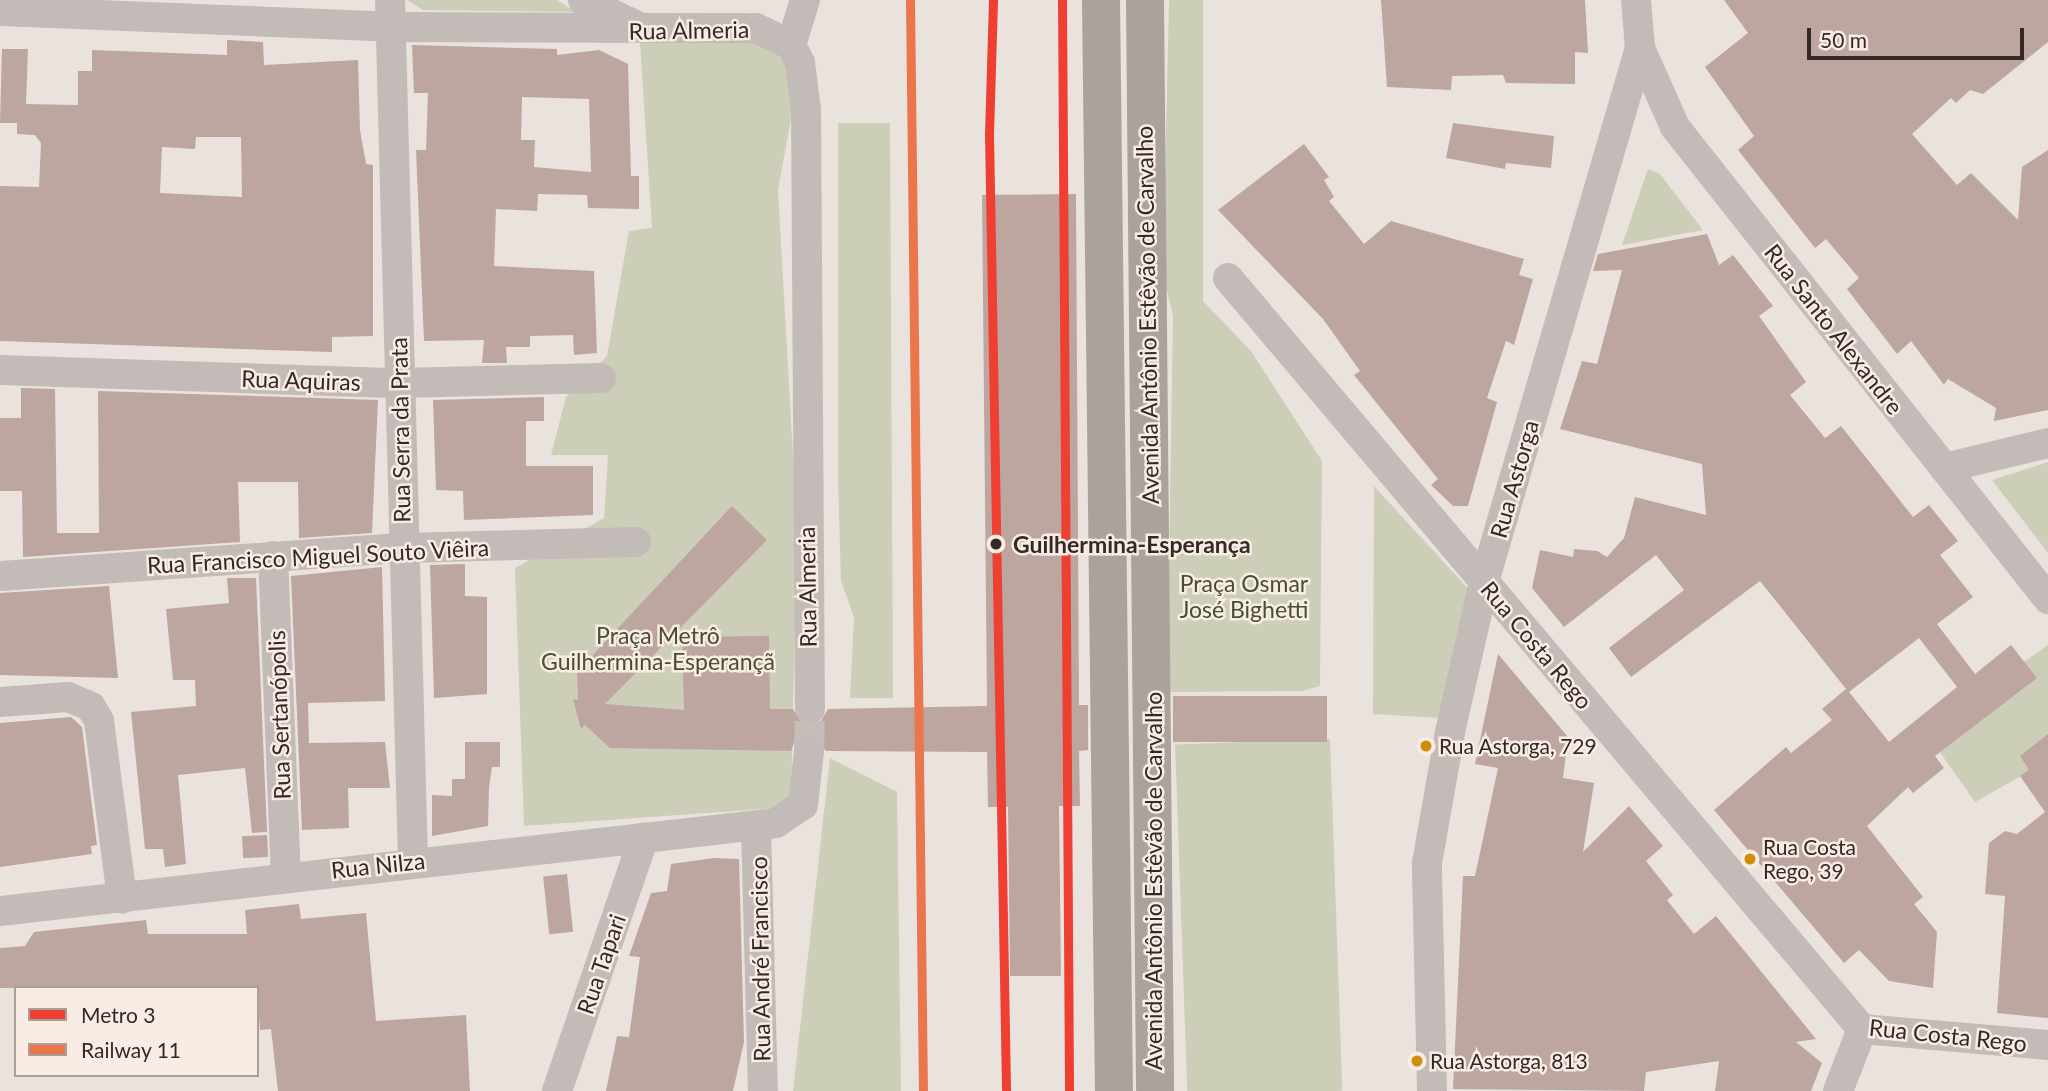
<!DOCTYPE html>
<meta charset="utf-8">
<style>
body{margin:0}
#map{position:relative;width:2048px;height:1091px;overflow:hidden;background:#eae3dd;font-family:Lato,sans-serif}
div>[style]{position:absolute}
.green>*{inset:0;background:#cdceb8;transform-origin:0 0}
.building>*{inset:0;background:#bda5a0;transform-origin:0 0}
.minor-tunnel>*{height:30px;margin-top:-15px;transform-origin:0;background:repeating-linear-gradient(90deg,#c5beb8 0 30px,transparent 0 45px)}
.minor>*{height:30px;margin:-15px;padding:0 15px;transform-origin:15px;border-radius:15px;background:#c2bbb7}
.highway>*{height:38px;margin:-19px;padding:0 19px;transform-origin:19px;border-radius:19px;background:#a9a29d}
.rail-1>*{height:9px;margin:-4.5px;padding:0 4.5px;transform-origin:4.5px;border-radius:4.5px;background:#eb764c}
.metro-1>*{height:9px;margin:-4.5px;padding:0 4.5px;transform-origin:4.5px;border-radius:4.5px;background:#ef3f32}
.dots>*{width:19px;height:19px;translate:-50% -50%;box-sizing:border-box;border:4px solid #f8ece4;border-radius:50%}
span{translate:-50% -50%;white-space:nowrap;text-align:center;line-height:1.15;-webkit-text-stroke:5px #f8ece4;paint-order:stroke}
.bus-label{font-size:21px;color:#332926}
.left{translate:0 -50%;text-align:left}
.street-label{font-size:23px;color:#332926}
.stop-label{font-size:23px;color:#332926;font-weight:700}
.park-label{font-size:23px;color:#47502b}
.legend{position:absolute;left:14px;top:986px;width:245px;height:91px;box-sizing:border-box;background:#f8ece4;border:2px solid #a99e98;margin:0;padding:9px 12px;list-style:none;font-size:21px;color:#332926}
.legend li{display:flex;align-items:center;gap:14px;height:35px}
.legend b{width:35px;border:2px solid #a99e98}
.scale{position:absolute;left:1807px;top:28px;width:217px;height:32px;box-sizing:border-box;border:4px solid #332926;border-top:0;padding-left:9px;font-size:21px;line-height:24px;white-space:nowrap;color:#332926;-webkit-text-stroke:5px #f8ece4;paint-order:stroke}
</style>
<div id="map">
<div class="green">
<div style="clip-path:polygon(407px 0,557px 0,576px 12px,423px 10px)"></div>
<div style="clip-path:polygon(1169px 0,1203px 0,1203px 301px,1251px 351px,1322px 461px,1320px 686px,1303px 691px,1167px 692px,1173px 316px,1163px 274px)"></div>
<div style="clip-path:polygon(768px 38px,797px 85px,778px 190px,797px 526px,791px 807px,524px 826px,515px 568px,604px 518px,608px 455px,551px 455px,566px 397px,607px 356px,629px 231px,652px 228px,640px 43px)"></div>
<div style="clip-path:polygon(838px 123px,890px 123px,893px 698px,850px 698px,854px 617px,841px 581px,838px 480px)"></div>
<div style="clip-path:polygon(1648px 169px,1660px 174px,1703px 230px,1622px 245px)"></div>
<div style="clip-path:polygon(2048px 462px,2048px 553px,1992px 480px)"></div>
<div style="clip-path:polygon(1374px 486px,1473px 594px,1441px 718px,1373px 714px)"></div>
<div style="clip-path:polygon(2048px 645px,2048px 761px,1975px 802px,1925px 731px)"></div>
<div style="left:1330px;top:739px;width:352px;height:155px;rotate:88deg"></div>
<div style="clip-path:polygon(830px 758px,897px 792px,901px 1091px,793px 1091px)"></div>
</div>
<div class="building">
<div style="clip-path:polygon(1381px 0,1585px 0,1588px 53px,1575px 52px,1575px 84px,1506px 83px,1503px 75px,1452px 76px,1451px 90px,1387px 87px)"></div>
<div style="clip-path:polygon(1724px 0,2048px 0,2048px 42px,1983px 94px,1970px 90px,1956px 103px,1951px 98px,1912px 134px,1957px 185px,1971px 173px,2018px 220px,2022px 167px,2048px 150px,2048px 410px,1994px 421px,1996px 408px,1948px 379px,1944px 385px,1911px 341px,1897px 354px,1847px 289px,1859px 278px,1826px 239px,1815px 248px,1738px 150px,1754px 136px,1705px 67px,1748px 33px)"></div>
<div style="clip-path:polygon(evenodd,227px 40px,263px 42px,264px 65px,358px 60px,360px 130px,366px 164px,373px 165px,373px 336px,332px 337px,332px 352px,0 341px,0 186px,39px 187px,41px 143px,35px 135px,17px 134px,17px 123px,0 123px,2px 49px,28px 49px,26px 104px,78px 105px,78px 71px,92px 71px,92px 50px,227px 55px,227px 40px,196px 137px,241px 137px,242px 197px,160px 193px,162px 147px,195px 149px,196px 137px)"></div>
<div style="clip-path:polygon(evenodd,412px 45px,557px 49px,557px 55px,599px 50px,628px 64px,631px 176px,639px 176px,639px 209px,588px 208px,587px 195px,538px 194px,537px 211px,496px 209px,494px 266px,594px 271px,597px 353px,574px 355px,573px 335px,530px 336px,530px 347px,506px 347px,507px 363px,482px 363px,484px 340px,424px 341px,416px 150px,426px 150px,428px 93px,414px 93px,412px 45px,522px 97px,589px 99px,591px 172px,534px 167px,535px 140px,521px 140px,522px 97px)"></div>
<div style="clip-path:polygon(1453px 123px,1554px 136px,1551px 168px,1506px 163px,1505px 169px,1446px 158px)"></div>
<div style="clip-path:polygon(1304px 144px,1329px 177px,1324px 180px,1334px 197px,1329px 201px,1364px 244px,1391px 221px,1524px 259px,1519px 275px,1533px 279px,1514px 345px,1506px 341px,1487px 398px,1497px 402px,1468px 506px,1453px 506px,1431px 485px,1438px 479px,1354px 375px,1360px 371px,1323px 319px,1218px 210px)"></div>
<div style="clip-path:polygon(1076px 194px,1079px 705px,1088px 705px,1088px 750px,1079px 751px,1080px 806px,1059px 806px,1061px 976px,1010px 976px,1008px 807px,988px 807px,987px 752px,826px 751px,810px 734px,795px 740px,791px 751px,610px 748px,585px 725px,581px 729px,573px 699px,578px 700px,577px 672px,732px 506px,767px 540px,605px 704px,684px 710px,682px 637px,769px 636px,770px 709px,793px 709px,802px 724px,819px 724px,828px 709px,987px 706px,982px 195px)"></div>
<div style="clip-path:polygon(evenodd,1707px 234px,1719px 265px,1733px 255px,1773px 306px,1759px 316px,1806px 382px,1790px 395px,1825px 438px,1841px 426px,1913px 517px,1929px 505px,1958px 541px,1940px 555px,1973px 597px,1937px 624px,1975px 674px,2011px 645px,2037px 678px,1935px 756px,1944px 768px,1913px 793px,1908px 787px,1867px 826px,1923px 897px,1914px 904px,1937px 932px,1933px 988px,1889px 981px,1859px 950px,1844px 963px,1714px 810px,1786px 747px,1791px 753px,1832px 720px,1822px 709px,1846px 689px,1760px 581px,1631px 677px,1609px 648px,1684px 590px,1656px 555px,1564px 627px,1532px 588px,1540px 550px,1573px 557px,1574px 549px,1597px 551px,1607px 557px,1624px 538px,1635px 497px,1706px 515px,1702px 464px,1560px 429px,1582px 361px,1597px 364px,1622px 270px,1593px 271px,1598px 254px,1707px 234px,1919px 638px,1957px 687px,1889px 742px,1849px 692px,1919px 638px)"></div>
<div style="clip-path:polygon(21px 388px,55px 389px,57px 533px,99px 533px,98px 391px,378px 400px,372px 533px,299px 538px,298px 482px,238px 482px,240px 542px,23px 557px,22px 491px,0 491px,0 418px,21px 418px)"></div>
<div style="clip-path:polygon(544px 397px,544px 421px,526px 421px,526px 466px,593px 466px,593px 515px,464px 520px,463px 491px,436px 490px,433px 400px)"></div>
<div style="clip-path:polygon(465px 564px,465px 596px,487px 597px,487px 694px,434px 698px,430px 565px)"></div>
<div style="clip-path:polygon(382px 567px,385px 701px,308px 703px,309px 743px,385px 742px,390px 788px,348px 788px,349px 828px,302px 830px,291px 576px)"></div>
<div style="clip-path:polygon(227px 578px,256px 578px,267px 832px,252px 833px,245px 768px,178px 775px,186px 864px,165px 867px,163px 849px,145px 849px,131px 712px,196px 706px,195px 680px,173px 680px,166px 609px,229px 603px)"></div>
<div style="clip-path:polygon(109px 586px,118px 678px,0 675px,0 593px)"></div>
<div style="clip-path:polygon(1498px 654px,1568px 737px,1563px 778px,1594px 783px,1583px 852px,1629px 806px,1663px 846px,1646px 861px,1673px 895px,1667px 900px,1694px 934px,1716px 916px,1816px 1039px,1796px 1042px,1822px 1063px,1811px 1091px,1715px 1091px,1719px 1061px,1646px 1072px,1644px 1091px,1453px 1089px,1463px 876px,1475px 876px,1498px 768px,1475px 764px)"></div>
<div style="left:1327px;top:696px;width:46px;height:154px;rotate:90deg"></div>
<div style="clip-path:polygon(71px 717px,82px 727px,97px 845px,91px 846px,92px 854px,0 867px,0 723px)"></div>
<div style="clip-path:polygon(2048px 734px,2048px 1018px,1997px 1013px,2005px 896px,1985px 894px,1989px 843px,2005px 831px,2017px 834px,2045px 812px,2020px 776px,2029px 770px,2020px 756px)"></div>
<div style="clip-path:polygon(465px 742px,500px 742px,500px 767px,492px 767px,489px 787px,488px 826px,432px 836px,432px 795px,452px 796px,452px 779px,465px 779px)"></div>
<div style="left:267px;top:835px;width:22px;height:25px;rotate:87deg"></div>
<div style="clip-path:polygon(714px 858px,739px 859px,744px 1042px,733px 1091px,606px 1091px,617px 1036px,629px 1037px,640px 957px,629px 956px,651px 893px,667px 891px,671px 864px)"></div>
<div style="left:567px;top:874px;width:58px;height:24px;rotate:84deg"></div>
<div style="clip-path:polygon(299px 904px,301px 919px,366px 913px,376px 1021px,466px 1015px,470px 1091px,278px 1091px,271px 1029px,260px 1030px,257px 988px,0 988px,0 948px,25px 946px,34px 932px,146px 920px,148px 934px,247px 934px,245px 910px)"></div>
</div>
<div class="minor-tunnel">
<div style="left:809px;top:751px;width:42px;rotate:-88.6deg"></div>
</div>
<div class="minor">
<div style="left:390px;top:0;width:861px;rotate:88.47deg"></div>
<div style="left:583px;top:0;width:62px;rotate:25.7deg"></div>
<div style="left:0;top:11px;width:391px;rotate:2.3deg"></div>
<div style="left:391px;top:27px;width:365px;rotate:0.2deg"></div>
<div style="left:756px;top:28px;width:39px;rotate:26deg"></div>
<div style="left:791px;top:45px;width:20px;rotate:63deg"></div>
<div style="left:800px;top:63px;width:47px;rotate:82.7deg"></div>
<div style="left:806px;top:110px;width:599px;rotate:89.62deg"></div>
<div style="left:791px;top:45px;width:47px;rotate:-72.7deg"></div>
<div style="left:1640px;top:48px;width:86px;rotate:66.1deg"></div>
<div style="left:1675px;top:127px;width:602px;rotate:51.68deg"></div>
<div style="left:1228px;top:278px;width:983px;rotate:49.83deg"></div>
<div style="left:1862px;top:1029px;width:187px;rotate:4.9deg"></div>
<div style="left:0;top:370px;width:399px;rotate:1.9deg"></div>
<div style="left:399px;top:383px;width:202px;rotate:-1.4deg"></div>
<div style="left:1944px;top:468px;width:107px;rotate:-13.5deg"></div>
<div style="left:273px;top:556px;width:318px;rotate:87.7deg"></div>
<div style="left:0;top:576px;width:404px;rotate:-4deg"></div>
<div style="left:403px;top:548px;width:233px;rotate:-1.5deg"></div>
<div style="left:0;top:702px;width:68px;rotate:-4.2deg"></div>
<div style="left:68px;top:697px;width:25px;rotate:23deg"></div>
<div style="left:91px;top:707px;width:16px;rotate:60deg"></div>
<div style="left:99px;top:721px;width:179px;rotate:82.6deg"></div>
<div style="left:756px;top:827px;width:264px;rotate:88.5deg"></div>
<div style="left:0;top:911px;width:781px;rotate:-6.47deg"></div>
<div style="left:776px;top:823px;width:32px;rotate:-34deg"></div>
<div style="left:803px;top:805px;width:54px;rotate:-83.7deg"></div>
<div style="left:557px;top:1091px;width:268px;rotate:-71.1deg"></div>
<div style="left:1432px;top:1091px;width:228px;rotate:-91.3deg"></div>
<div style="left:1427px;top:863px;width:133px;rotate:-80deg"></div>
<div style="left:1450px;top:732px;width:154px;rotate:-77.2deg"></div>
<div style="left:1484px;top:582px;width:556px;rotate:-73.72deg"></div>
<div style="left:1640px;top:48px;width:48px;rotate:-94.8deg"></div>
<div style="left:1838px;top:1091px;width:66px;rotate:-68.8deg"></div>
</div>
<div class="highway">
<div style="left:1101px;top:0;width:1091px;rotate:89.32deg"></div>
<div style="left:1145px;top:0;width:1091px;rotate:89.47deg"></div>
</div>
<div class="rail-1">
<div style="left:910px;top:0;width:1091px;rotate:89.32deg"></div>
</div>
<div class="metro-1">
<div style="left:993px;top:0;width:133px;rotate:91.7deg"></div>
<div style="left:989px;top:133px;width:958px;rotate:88.98deg"></div>
<div style="left:1062px;top:0;width:1091px;rotate:89.63deg"></div>
</div>
<div class="dots">
<div style="left:996px;top:544px;background:#332926"></div>
<div style="left:1426px;top:746px;background:#d08d08"></div>
<div style="left:1750px;top:859px;background:#d08d08"></div>
<div style="left:1417px;top:1061px;background:#d08d08"></div>
</div>
<div class="bus-label">
<span class="left" style="left:1439px;top:746px">Rua Astorga, 729</span>
<span class="left" style="left:1763px;top:859px">Rua Costa<br>Rego, 39</span>
<span class="left" style="left:1430px;top:1061px">Rua Astorga, 813</span>
</div>
<div class="street-label">
<span style="left:689px;top:30px;rotate:-1deg">Rua Almeria</span>
<span style="left:1147px;top:315px;rotate:-91deg">Avenida Antônio Estêvão de Carvalho</span>
<span style="left:1834px;top:329px;rotate:52deg">Rua Santo Alexandre</span>
<span style="left:301px;top:380px;rotate:2deg">Rua Aquiras</span>
<span style="left:400px;top:430px;rotate:-91deg">Rua Serra da Prata</span>
<span style="left:1514px;top:479px;rotate:-74deg">Rua Astorga</span>
<span style="left:318px;top:556px;rotate:-3deg">Rua Francisco Miguel Souto Viêira</span>
<span style="left:807px;top:587px;rotate:-91deg">Rua Almeria</span>
<span style="left:1537px;top:645px;rotate:50deg">Rua Costa Rego</span>
<span style="left:279px;top:715px;rotate:-92deg">Rua Sertanópolis</span>
<span style="left:378px;top:865px;rotate:-6deg">Rua Nilza</span>
<span style="left:1153px;top:881px;rotate:-90deg">Avenida Antônio Estêvão de Carvalho</span>
<span style="left:760px;top:959px;rotate:-91deg">Rua André Francisco</span>
<span style="left:601px;top:964px;rotate:-71deg">Rua Tapari</span>
<span style="left:1948px;top:1035px;rotate:6deg">Rua Costa Rego</span>
</div>
<div class="stop-label">
<span class="left" style="left:1013px;top:544px">Guilhermina-Esperança</span>
</div>
<div class="park-label">
<span style="left:1244px;top:596px">Praça Osmar<br>José Bighetti</span>
<span style="left:658px;top:648px">Praça Metrô<br>Guilhermina-Esperançã</span>
</div>
<ul class="legend">
<li><b style="height:9px;background:#ef3f32"></b>Metro 3</li>
<li><b style="height:9px;background:#eb764c"></b>Railway 11</li>
</ul>
<div class="scale">50 m</div>
</div>
